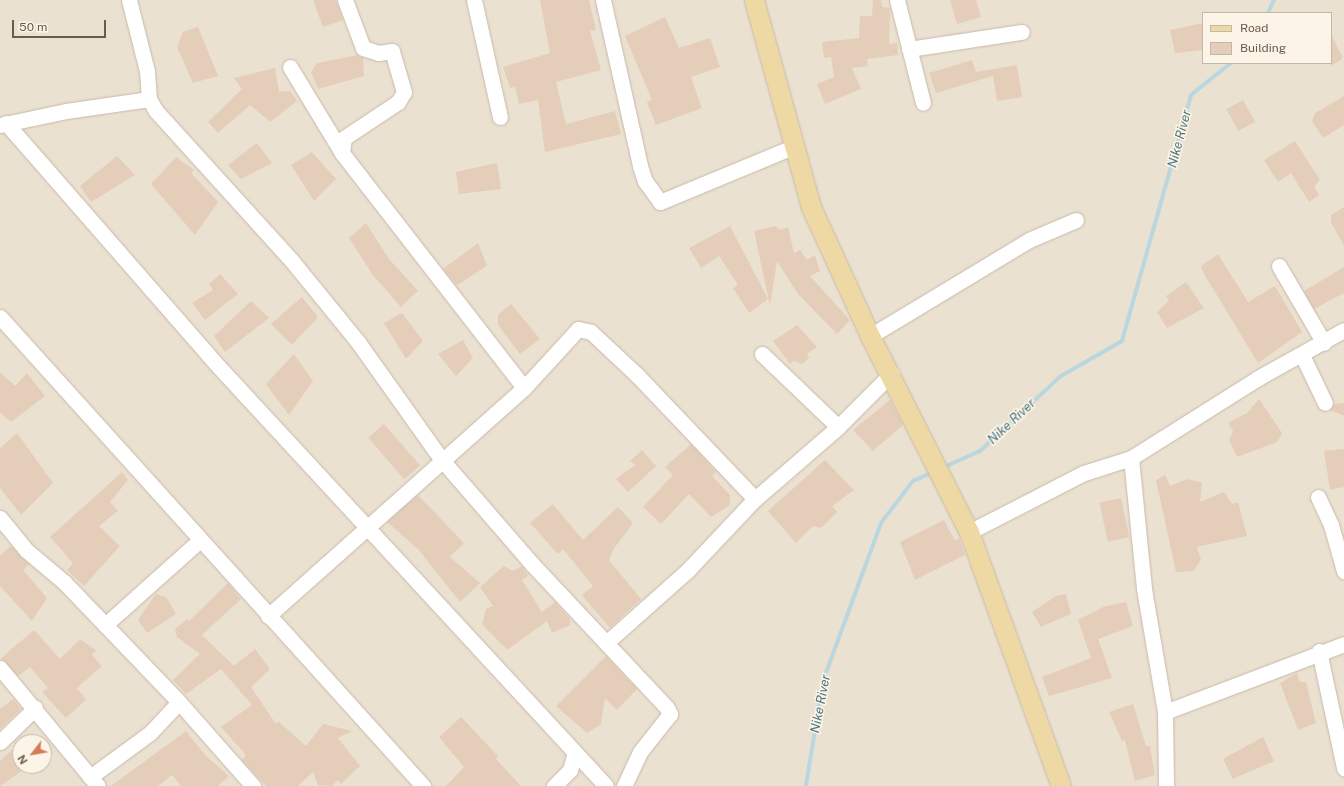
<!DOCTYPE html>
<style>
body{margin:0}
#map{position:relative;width:1344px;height:786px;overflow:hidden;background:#f8f1e2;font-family:"Public Sans",sans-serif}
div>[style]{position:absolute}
.residential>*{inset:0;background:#ebe1d0}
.stream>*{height:3.5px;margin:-1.75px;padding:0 1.75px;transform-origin:1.75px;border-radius:1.75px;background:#bad6de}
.building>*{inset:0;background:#e4ceb9;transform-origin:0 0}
.roads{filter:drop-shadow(0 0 1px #c7b9ab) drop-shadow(0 0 1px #c7b9ab)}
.minor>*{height:15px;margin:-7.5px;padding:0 7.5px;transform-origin:7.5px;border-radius:7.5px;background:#fff}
.major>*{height:19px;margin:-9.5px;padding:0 9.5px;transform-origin:9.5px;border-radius:9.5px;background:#eed8a3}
span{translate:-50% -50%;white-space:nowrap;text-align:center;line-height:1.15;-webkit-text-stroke:3px #fcf5e7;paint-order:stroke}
.water-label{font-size:13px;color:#4d7682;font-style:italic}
.legend{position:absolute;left:1202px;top:12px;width:130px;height:52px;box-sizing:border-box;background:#fcf5e7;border:1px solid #c2b7a9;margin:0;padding:5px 7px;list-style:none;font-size:12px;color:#6c5a4c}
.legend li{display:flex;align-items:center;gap:8px;height:20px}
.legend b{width:20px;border:1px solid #c2b7a9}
.north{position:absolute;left:12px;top:734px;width:40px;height:40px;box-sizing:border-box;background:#fcf5e7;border:1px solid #c2b7a9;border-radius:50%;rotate:239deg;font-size:11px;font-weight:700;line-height:16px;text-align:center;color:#6c5a4c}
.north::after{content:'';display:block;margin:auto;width:14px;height:18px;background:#d27d57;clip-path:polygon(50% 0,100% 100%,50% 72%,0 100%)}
.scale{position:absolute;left:12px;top:20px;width:94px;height:18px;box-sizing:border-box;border:2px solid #6c5a4c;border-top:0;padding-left:5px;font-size:12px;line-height:14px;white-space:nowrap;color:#6c5a4c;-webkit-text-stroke:3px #fcf5e7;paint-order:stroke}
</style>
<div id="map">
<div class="residential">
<div style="clip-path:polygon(evenodd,0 0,1344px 0,1344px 786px,0 786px,0 0,1203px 13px,1331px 13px,1331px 63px,1203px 63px,1203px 13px,0 0,20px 742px,44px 742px,44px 766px,20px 766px,20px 742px)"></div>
</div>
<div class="stream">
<div style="left:1268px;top:13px;width:14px;rotate:-65deg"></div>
<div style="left:942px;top:468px;width:42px;rotate:-24.1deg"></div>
<div style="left:980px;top:451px;width:110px;rotate:-42.8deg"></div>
<div style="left:1061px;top:376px;width:70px;rotate:-29.8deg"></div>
<div style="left:1122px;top:341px;width:255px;rotate:-74.3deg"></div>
<div style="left:1191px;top:95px;width:51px;rotate:-38.7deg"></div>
<div style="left:806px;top:786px;width:106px;rotate:-80.8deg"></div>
<div style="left:823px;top:681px;width:168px;rotate:-69.8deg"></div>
<div style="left:881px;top:523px;width:53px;rotate:-52.7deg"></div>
<div style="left:913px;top:481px;width:22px;rotate:-24deg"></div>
</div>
<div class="building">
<div style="clip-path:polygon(313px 0,336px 0,343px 20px,323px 27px)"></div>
<div style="clip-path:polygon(540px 0,589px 0,596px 30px,590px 31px,601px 70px,556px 82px,566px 124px,615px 111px,621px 134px,545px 152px,538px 100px,519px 104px,515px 87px,510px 88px,503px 67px,550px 53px)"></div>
<div style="clip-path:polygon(873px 0,881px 0,882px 7px,890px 8px,889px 44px,897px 43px,898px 55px,867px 59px,868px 66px,852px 68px,861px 89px,825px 104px,817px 84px,834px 77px,831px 57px,824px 58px,822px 42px,859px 38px,860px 16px,872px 16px)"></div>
<div style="clip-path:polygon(950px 0,976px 0,981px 17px,957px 24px)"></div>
<div style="clip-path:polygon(665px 17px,679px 48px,710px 38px,720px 67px,691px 77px,702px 108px,656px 125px,647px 102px,652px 100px,625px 36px)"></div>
<div style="clip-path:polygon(1203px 23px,1203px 50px,1175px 53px,1170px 30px)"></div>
<div style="clip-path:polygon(198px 27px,218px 76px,193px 83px,177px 47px,183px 32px)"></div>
<div style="clip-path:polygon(1331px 34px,1343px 58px,1331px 66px)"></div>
<div style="clip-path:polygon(358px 55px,363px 58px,364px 76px,318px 89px,311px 72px,317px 63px)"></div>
<div style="clip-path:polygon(972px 60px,976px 72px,1017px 65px,1022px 97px,997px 101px,993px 76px,936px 93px,929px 73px)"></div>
<div style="clip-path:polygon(275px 68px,279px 92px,290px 91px,297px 101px,270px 122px,250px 105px,218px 133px,208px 122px,242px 89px,234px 78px)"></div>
<div style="clip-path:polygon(1344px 96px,1344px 125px,1323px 138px,1312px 121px,1315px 113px)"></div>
<div style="left:1243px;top:100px;width:25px;height:19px;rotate:61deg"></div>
<div style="clip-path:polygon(1295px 141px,1320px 180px,1314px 186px,1319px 195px,1309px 202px,1291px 173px,1278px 182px,1264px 160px)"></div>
<div style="clip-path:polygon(257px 143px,272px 163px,241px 179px,228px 165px)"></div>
<div style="clip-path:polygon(312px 152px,336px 179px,314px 201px,291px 165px)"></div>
<div style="clip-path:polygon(117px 156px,135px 175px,91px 202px,80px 186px)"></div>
<div style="clip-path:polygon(176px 157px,194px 170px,191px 173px,218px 202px,195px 235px,151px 184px)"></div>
<div style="clip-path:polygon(497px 163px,501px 189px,459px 194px,456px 172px)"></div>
<div style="clip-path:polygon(1344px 207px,1344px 246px,1331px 222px,1331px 215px)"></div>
<div style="clip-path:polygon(366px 223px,389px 259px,418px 291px,401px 307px,372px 274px,349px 238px)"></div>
<div style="clip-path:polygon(730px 226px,768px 299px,749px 313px,733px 288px,738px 285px,719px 256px,701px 268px,689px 248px)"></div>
<div style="clip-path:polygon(775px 226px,780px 230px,788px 227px,794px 253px,800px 250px,807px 260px,815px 255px,820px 271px,810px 276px,850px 320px,837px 334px,798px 294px,777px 261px,770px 306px,754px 231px)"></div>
<div style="clip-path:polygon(478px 243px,487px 266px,457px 285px,443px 269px)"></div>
<div style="clip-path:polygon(1218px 254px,1248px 302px,1275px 286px,1302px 332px,1258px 363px,1204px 274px,1201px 266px)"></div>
<div style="clip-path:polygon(1344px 267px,1344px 293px,1314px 309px,1304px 291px)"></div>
<div style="clip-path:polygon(220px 274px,238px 294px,205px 320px,192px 303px,213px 290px,209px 284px)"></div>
<div style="clip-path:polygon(1186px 282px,1204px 308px,1167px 328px,1157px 312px,1169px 301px,1166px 296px)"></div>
<div style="clip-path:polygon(302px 297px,318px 317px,292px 345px,271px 324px)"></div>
<div style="clip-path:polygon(251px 301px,269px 318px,225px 352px,214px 336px)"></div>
<div style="clip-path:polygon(511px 304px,540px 339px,520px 354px,498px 325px,498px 315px)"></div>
<div style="clip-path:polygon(402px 313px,423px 341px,406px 359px,384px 323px)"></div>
<div style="clip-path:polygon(797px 325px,817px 347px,807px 354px,809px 358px,802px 364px,794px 361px,790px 364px,773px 341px)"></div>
<div style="clip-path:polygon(463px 340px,473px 358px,456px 376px,438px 354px)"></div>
<div style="clip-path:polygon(294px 354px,313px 381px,289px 415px,266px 384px)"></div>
<div style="clip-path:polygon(0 372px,15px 386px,27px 373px,45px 396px,11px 422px,0 412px)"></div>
<div style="clip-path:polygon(1259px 399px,1282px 433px,1277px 442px,1237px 457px,1229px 440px,1233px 431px,1228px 423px,1247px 413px)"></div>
<div style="clip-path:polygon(890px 400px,903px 425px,873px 451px,853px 430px)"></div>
<div style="clip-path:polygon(1344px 403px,1344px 416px,1330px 410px,1334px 404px)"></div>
<div style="left:384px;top:424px;width:55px;height:21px;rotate:49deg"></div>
<div style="clip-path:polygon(17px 433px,53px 483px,21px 515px,0 488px,0 448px)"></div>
<div style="clip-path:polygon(691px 444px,716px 472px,712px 476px,730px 495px,730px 505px,711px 517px,689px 494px,661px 524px,643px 507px,673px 475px,665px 467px)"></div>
<div style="clip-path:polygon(1344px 449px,1344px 487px,1330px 490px,1324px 451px)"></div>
<div style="clip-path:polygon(642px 450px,656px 466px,628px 492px,616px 479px,635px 465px,630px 461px)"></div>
<div style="clip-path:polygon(825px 460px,854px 490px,832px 506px,837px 512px,821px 528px,813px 526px,796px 543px,768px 511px)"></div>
<div style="clip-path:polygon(122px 472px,128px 480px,110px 502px,118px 511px,99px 526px,120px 546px,84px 586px,67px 570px,73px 563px,50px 537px)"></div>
<div style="clip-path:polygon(1165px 475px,1170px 486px,1187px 479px,1202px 483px,1200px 502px,1224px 492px,1232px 504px,1238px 502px,1247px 536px,1197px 547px,1201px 560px,1193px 571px,1176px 572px,1156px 480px)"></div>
<div style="clip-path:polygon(418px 495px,464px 543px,450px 557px,480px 583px,460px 602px,418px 549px,387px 522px)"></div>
<div style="left:1121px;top:498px;width:40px;height:22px;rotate:78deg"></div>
<div style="clip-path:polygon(553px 504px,583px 540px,618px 507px,633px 523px,613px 550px,609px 560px,641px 599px,610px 628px,582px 595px,593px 586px,563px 549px,558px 554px,530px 523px)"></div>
<div style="clip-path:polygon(944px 520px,955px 541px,959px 538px,965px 555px,915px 580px,900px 542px)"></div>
<div style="clip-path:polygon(11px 546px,29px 564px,23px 570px,47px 598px,32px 621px,0 586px,0 556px)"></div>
<div style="clip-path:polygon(504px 566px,513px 571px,522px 566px,528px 576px,522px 580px,542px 612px,555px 602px,570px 619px,570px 625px,552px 633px,547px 621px,507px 650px,482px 624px,486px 609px,493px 606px,480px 587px)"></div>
<div style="clip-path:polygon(228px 583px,241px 599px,202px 635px,234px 666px,255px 649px,270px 669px,251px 687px,276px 724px,278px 721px,306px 746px,323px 724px,352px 731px,338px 738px,360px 766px,341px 784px,338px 780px,332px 786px,318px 785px,313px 772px,298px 786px,266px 786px,242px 760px,246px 755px,221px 727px,252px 705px,221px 669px,186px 694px,173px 680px,200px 654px,177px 637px,175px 629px,187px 619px,189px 621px)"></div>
<div style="clip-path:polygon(156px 594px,166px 597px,176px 614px,147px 633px,138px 620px)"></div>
<div style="clip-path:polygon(1066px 594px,1071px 614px,1041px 627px,1032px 612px,1056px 596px)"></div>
<div style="clip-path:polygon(1126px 602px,1133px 626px,1098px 639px,1112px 678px,1049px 696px,1042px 677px,1091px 658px,1078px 620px,1103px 607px)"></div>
<div style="clip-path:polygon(34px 630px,60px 659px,80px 639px,96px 650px,92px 655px,102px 666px,77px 688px,86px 700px,66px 718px,42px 692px,48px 688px,30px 667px,18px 676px,1px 658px)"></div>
<div style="clip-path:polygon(606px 656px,637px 689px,617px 710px,605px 698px,601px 724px,587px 733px,556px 706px)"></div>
<div style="clip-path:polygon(1297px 673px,1300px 682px,1306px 682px,1316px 723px,1298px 730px,1280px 683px)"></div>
<div style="clip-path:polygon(13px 699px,21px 709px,0 729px,0 709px)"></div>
<div style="clip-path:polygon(1133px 704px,1146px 746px,1150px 746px,1155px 775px,1135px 781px,1125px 740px,1122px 741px,1109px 712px)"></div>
<div style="clip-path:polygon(461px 717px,498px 756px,496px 759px,521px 786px,446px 786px,464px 767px,439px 737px)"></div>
<div style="clip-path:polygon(186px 731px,205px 755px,229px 776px,218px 786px,181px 786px,172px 775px,158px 786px,111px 786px)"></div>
<div style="clip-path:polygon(1263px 737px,1274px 761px,1233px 779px,1223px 759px)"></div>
<div style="clip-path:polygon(14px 748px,20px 755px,20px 772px,0 786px,0 761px)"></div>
</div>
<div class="roads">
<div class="minor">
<div style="left:129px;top:0;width:73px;rotate:75.8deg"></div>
<div style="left:147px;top:71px;width:28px;rotate:86deg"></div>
<div style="left:149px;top:99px;width:14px;rotate:60deg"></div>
<div style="left:156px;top:111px;width:202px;rotate:47.8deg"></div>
<div style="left:292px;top:261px;width:104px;rotate:50.8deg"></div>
<div style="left:358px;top:342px;width:145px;rotate:54.6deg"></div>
<div style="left:442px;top:460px;width:138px;rotate:49.1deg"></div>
<div style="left:532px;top:564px;width:197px;rotate:46.8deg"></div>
<div style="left:667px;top:708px;width:7px;rotate:63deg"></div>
<div style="left:670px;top:714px;width:48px;rotate:128.3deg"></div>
<div style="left:640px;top:752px;width:38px;rotate:115deg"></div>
<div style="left:345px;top:0;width:51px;rotate:69.4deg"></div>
<div style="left:363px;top:48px;width:16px;rotate:18deg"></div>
<div style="left:378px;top:53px;width:14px;rotate:-8deg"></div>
<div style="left:392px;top:51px;width:43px;rotate:73.7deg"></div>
<div style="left:404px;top:92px;width:12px;rotate:121deg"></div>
<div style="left:398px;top:102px;width:65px;rotate:146.3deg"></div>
<div style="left:344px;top:138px;width:15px;rotate:98deg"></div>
<div style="left:342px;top:153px;width:297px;rotate:52.2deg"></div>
<div style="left:474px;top:0;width:120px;rotate:77.5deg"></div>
<div style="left:603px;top:0;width:170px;rotate:77.4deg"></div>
<div style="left:640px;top:166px;width:16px;rotate:72deg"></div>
<div style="left:645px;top:181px;width:26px;rotate:54deg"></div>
<div style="left:660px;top:202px;width:144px;rotate:-22.5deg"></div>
<div style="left:897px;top:0;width:106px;rotate:75.8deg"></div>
<div style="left:909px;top:49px;width:114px;rotate:-8.6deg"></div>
<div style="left:290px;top:67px;width:100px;rotate:58.8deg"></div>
<div style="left:6px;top:123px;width:324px;rotate:48.9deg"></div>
<div style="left:219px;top:367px;width:570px;rotate:47.27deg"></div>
<div style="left:0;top:125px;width:67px;rotate:-12deg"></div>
<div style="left:66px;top:111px;width:84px;rotate:-8.2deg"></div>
<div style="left:1279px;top:266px;width:89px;rotate:59.7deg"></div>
<div style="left:0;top:317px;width:632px;rotate:47.95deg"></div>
<div style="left:870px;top:336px;width:186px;rotate:-31.1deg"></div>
<div style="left:1029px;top:240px;width:51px;rotate:-23.1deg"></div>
<div style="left:762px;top:354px;width:105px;rotate:43.8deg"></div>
<div style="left:1302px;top:355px;width:53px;rotate:64.4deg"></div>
<div style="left:1131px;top:458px;width:132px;rotate:84.3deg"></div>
<div style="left:1144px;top:589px;width:125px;rotate:80.3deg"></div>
<div style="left:1165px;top:712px;width:74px;rotate:89.2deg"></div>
<div style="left:1318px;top:497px;width:31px;rotate:65deg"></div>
<div style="left:1331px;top:525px;width:48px;rotate:74.2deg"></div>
<div style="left:0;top:518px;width:41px;rotate:50.9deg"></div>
<div style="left:26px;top:550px;width:50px;rotate:40.1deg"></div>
<div style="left:64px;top:582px;width:166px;rotate:46.2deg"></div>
<div style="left:179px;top:702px;width:112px;rotate:48.6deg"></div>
<div style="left:969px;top:532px;width:129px;rotate:-27.2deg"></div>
<div style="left:1084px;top:473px;width:49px;rotate:-17.7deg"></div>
<div style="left:1131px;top:458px;width:150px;rotate:-32.2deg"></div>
<div style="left:1258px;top:378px;width:98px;rotate:-29.2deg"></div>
<div style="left:268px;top:616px;width:343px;rotate:-41.7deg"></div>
<div style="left:524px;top:388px;width:80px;rotate:-47.5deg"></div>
<div style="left:578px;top:329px;width:13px;rotate:13deg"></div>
<div style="left:591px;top:332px;width:63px;rotate:43.1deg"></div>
<div style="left:637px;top:375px;width:171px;rotate:46.4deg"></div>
<div style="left:105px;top:625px;width:126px;rotate:-41.8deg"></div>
<div style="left:606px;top:643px;width:110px;rotate:-41.7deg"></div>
<div style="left:688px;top:570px;width:98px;rotate:-46.7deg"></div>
<div style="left:755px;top:499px;width:110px;rotate:-40.9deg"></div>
<div style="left:838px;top:427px;width:76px;rotate:-45deg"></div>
<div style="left:1319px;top:651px;width:120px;rotate:77.9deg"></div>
<div style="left:0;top:668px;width:153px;rotate:50.3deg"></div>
<div style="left:1165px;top:712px;width:191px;rotate:-20.8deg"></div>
<div style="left:0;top:742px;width:49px;rotate:-44.2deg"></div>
<div style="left:90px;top:777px;width:74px;rotate:-36.3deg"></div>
<div style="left:150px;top:733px;width:42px;rotate:-46.9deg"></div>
<div style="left:554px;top:786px;width:23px;rotate:-45deg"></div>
<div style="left:570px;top:770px;width:15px;rotate:-74deg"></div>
</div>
<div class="major">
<div style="left:754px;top:0;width:215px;rotate:74.6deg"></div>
<div style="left:811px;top:207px;width:142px;rotate:65.4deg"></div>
<div style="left:870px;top:336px;width:220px;rotate:63.2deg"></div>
<div style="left:969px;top:532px;width:270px;rotate:70.1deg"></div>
</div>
</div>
<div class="water-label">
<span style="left:1180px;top:139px;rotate:-75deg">Nike River</span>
<span style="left:1012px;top:422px;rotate:-43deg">Nike River</span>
<span style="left:821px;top:704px;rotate:-79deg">Nike River</span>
</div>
<ul class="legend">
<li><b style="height:5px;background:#eed8a3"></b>Road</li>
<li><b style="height:11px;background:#e4ceb9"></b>Building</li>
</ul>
<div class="north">N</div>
<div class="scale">50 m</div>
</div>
